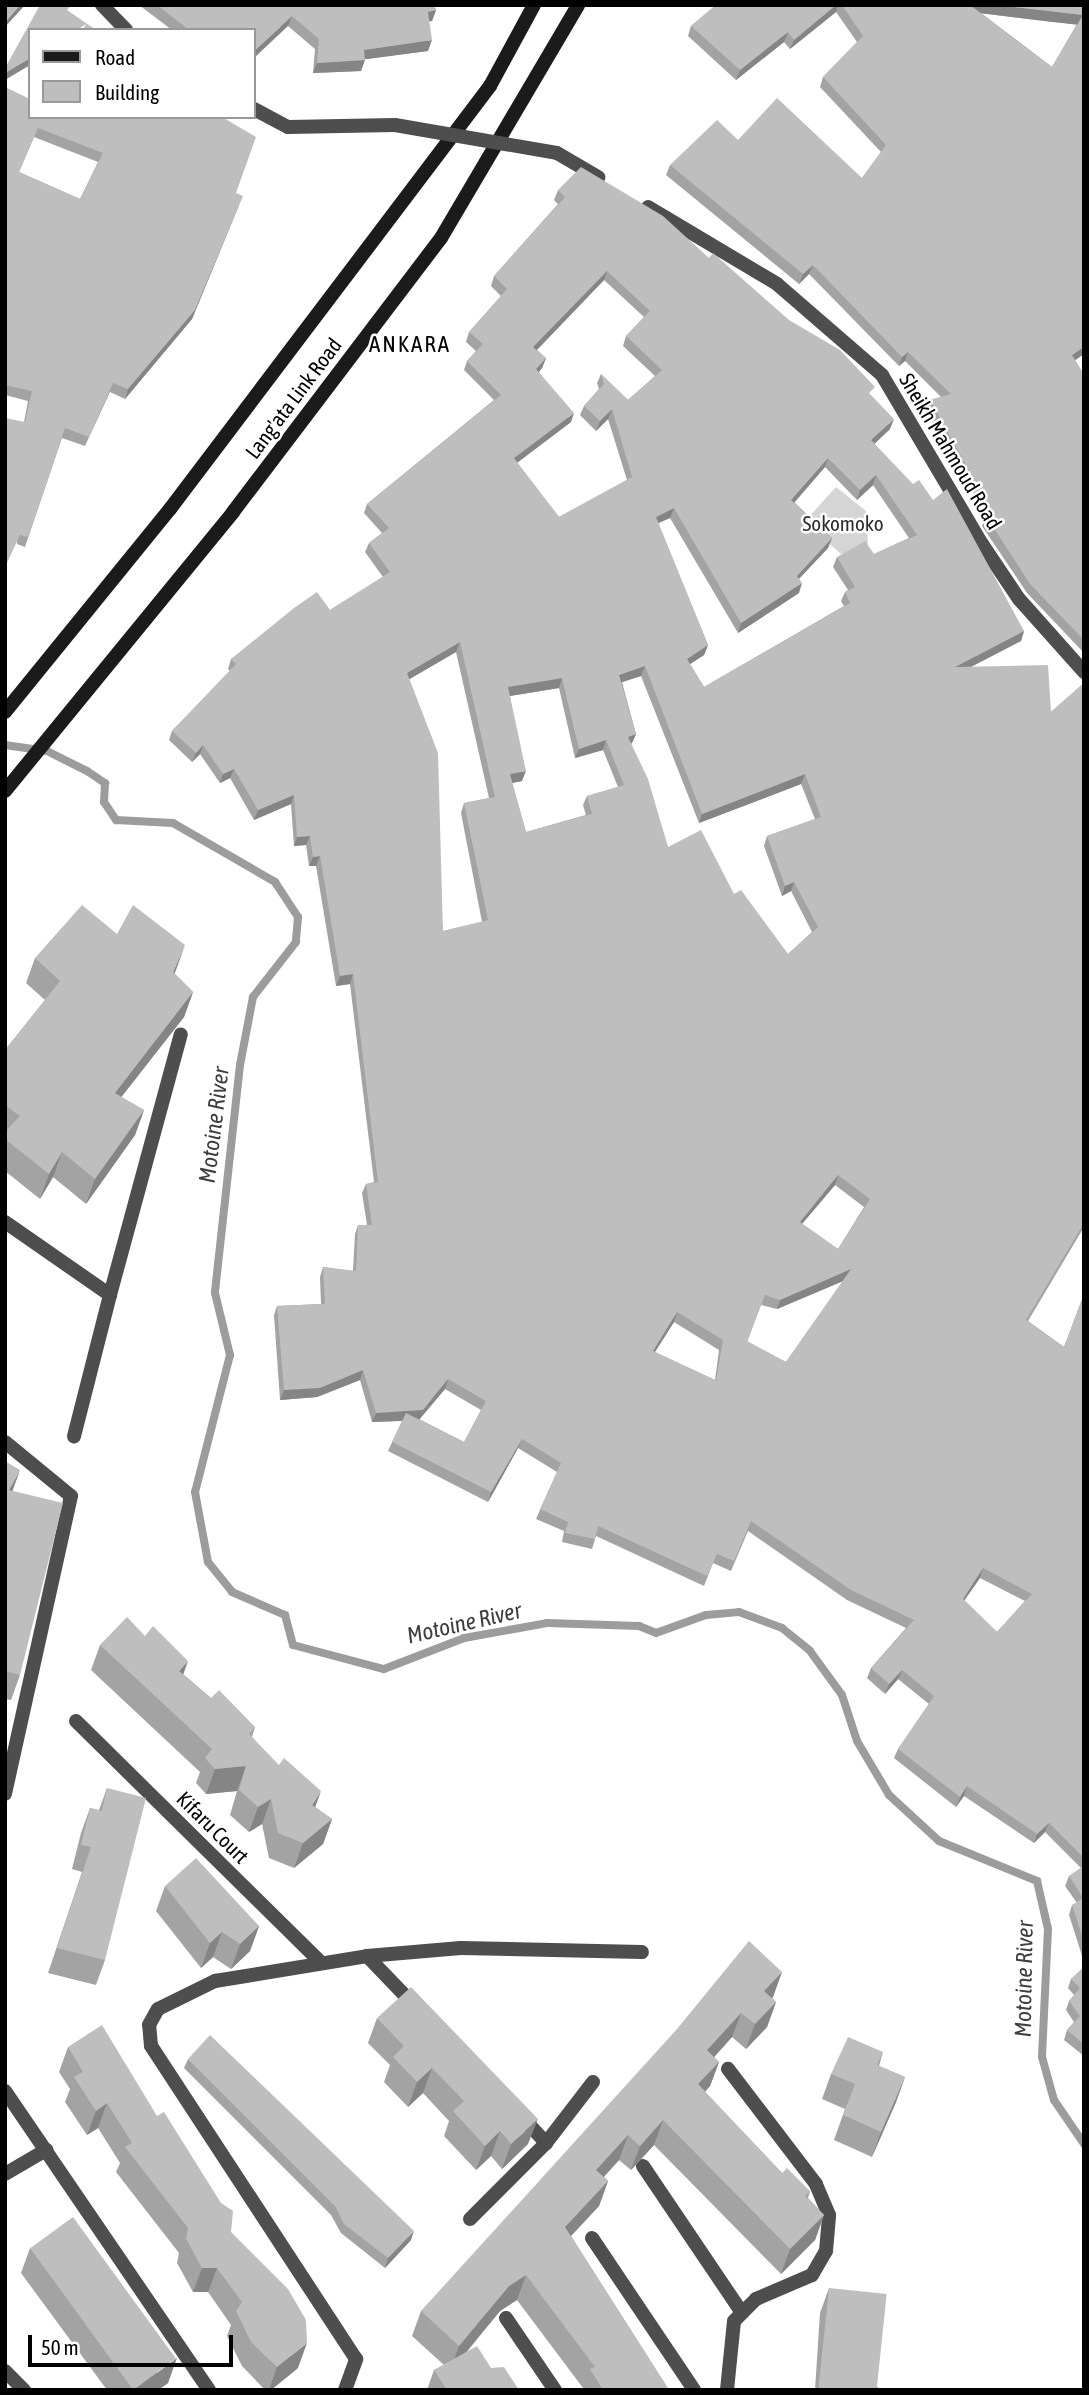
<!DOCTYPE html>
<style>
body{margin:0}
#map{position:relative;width:1089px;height:2395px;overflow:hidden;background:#fff;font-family:"Asap Condensed",sans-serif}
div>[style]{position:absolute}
.green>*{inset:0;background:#d5d5d5}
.stream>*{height:8px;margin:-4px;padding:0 4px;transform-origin:4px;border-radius:4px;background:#9c9c9c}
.minor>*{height:14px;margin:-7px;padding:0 7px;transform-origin:7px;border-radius:7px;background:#4e4e4e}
.secondary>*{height:14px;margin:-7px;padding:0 7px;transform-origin:7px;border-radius:7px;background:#1b1b1b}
.minor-bridge>*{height:14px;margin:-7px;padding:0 7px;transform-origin:7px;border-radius:7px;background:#4e4e4e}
.wall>*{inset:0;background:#a3a3a3}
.shaded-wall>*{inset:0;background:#858585;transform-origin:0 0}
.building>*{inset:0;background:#bebebe;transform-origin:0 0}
span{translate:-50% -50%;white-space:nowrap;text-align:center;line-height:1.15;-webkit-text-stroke:5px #fff;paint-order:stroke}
.street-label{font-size:21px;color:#000}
.park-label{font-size:21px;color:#2c2c2c}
.neighbourhood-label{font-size:23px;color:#000;letter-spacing:2px}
.water-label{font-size:23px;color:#3d3d3d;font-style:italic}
.frame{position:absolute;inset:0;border:7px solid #000;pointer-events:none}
.legend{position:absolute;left:28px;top:28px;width:228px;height:91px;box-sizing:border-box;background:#fff;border:2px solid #999;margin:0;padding:9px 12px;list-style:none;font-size:21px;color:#000}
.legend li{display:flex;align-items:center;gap:14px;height:35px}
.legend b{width:35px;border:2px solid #999}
.scale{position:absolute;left:28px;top:2335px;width:205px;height:32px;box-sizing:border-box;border:4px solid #000;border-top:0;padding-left:9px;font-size:21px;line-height:24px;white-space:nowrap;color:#000;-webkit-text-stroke:5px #fff;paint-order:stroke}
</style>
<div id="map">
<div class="green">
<div style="clip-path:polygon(836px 487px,866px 511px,868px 546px,841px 554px,805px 521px)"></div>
</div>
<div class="stream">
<div style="left:5px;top:745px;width:42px;rotate:8.1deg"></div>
<div style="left:47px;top:751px;width:45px;rotate:26.6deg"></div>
<div style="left:87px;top:771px;width:22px;rotate:34deg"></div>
<div style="left:105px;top:783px;width:19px;rotate:93deg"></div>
<div style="left:104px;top:802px;width:22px;rotate:56deg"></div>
<div style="left:116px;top:820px;width:57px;rotate:3deg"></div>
<div style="left:173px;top:823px;width:118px;rotate:30deg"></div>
<div style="left:275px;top:882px;width:42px;rotate:56.7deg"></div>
<div style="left:298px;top:917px;width:25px;rotate:95deg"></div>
<div style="left:296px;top:942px;width:70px;rotate:128deg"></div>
<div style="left:253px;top:997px;width:69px;rotate:100.8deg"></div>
<div style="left:240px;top:1065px;width:229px;rotate:96.3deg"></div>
<div style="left:215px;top:1293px;width:64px;rotate:76.4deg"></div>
<div style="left:230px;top:1355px;width:141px;rotate:104.3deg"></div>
<div style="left:195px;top:1492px;width:71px;rotate:79.5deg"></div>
<div style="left:208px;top:1562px;width:38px;rotate:51deg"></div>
<div style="left:232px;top:1592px;width:58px;rotate:23.5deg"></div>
<div style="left:285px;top:1615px;width:31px;rotate:75deg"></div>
<div style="left:293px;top:1645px;width:94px;rotate:14.8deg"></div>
<div style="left:384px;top:1669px;width:86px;rotate:-21.2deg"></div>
<div style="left:464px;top:1638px;width:84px;rotate:-10.2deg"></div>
<div style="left:547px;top:1623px;width:92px;rotate:1.9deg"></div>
<div style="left:639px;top:1626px;width:18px;rotate:22deg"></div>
<div style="left:656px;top:1633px;width:53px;rotate:-19.8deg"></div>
<div style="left:706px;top:1615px;width:33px;rotate:-5deg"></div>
<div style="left:739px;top:1612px;width:46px;rotate:20.4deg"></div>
<div style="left:782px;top:1628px;width:36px;rotate:39deg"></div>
<div style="left:810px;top:1651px;width:54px;rotate:54deg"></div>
<div style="left:842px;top:1695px;width:48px;rotate:71.9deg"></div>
<div style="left:857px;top:1741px;width:63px;rotate:59.3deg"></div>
<div style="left:889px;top:1795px;width:68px;rotate:42.6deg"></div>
<div style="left:939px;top:1841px;width:106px;rotate:22.2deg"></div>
<div style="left:1037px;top:1881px;width:49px;rotate:77.1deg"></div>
<div style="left:1048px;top:1929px;width:128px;rotate:92.7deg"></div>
<div style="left:1042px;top:2057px;width:45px;rotate:74.4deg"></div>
<div style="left:1054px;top:2100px;width:53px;rotate:55.7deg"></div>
</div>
<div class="minor">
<div style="left:102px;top:5px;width:35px;rotate:46deg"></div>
<div style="left:254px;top:109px;width:38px;rotate:28deg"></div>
<div style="left:288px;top:127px;width:107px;rotate:-1.1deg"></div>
<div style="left:557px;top:153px;width:48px;rotate:30.3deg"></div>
<div style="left:648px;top:207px;width:150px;rotate:30.8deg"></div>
<div style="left:777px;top:284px;width:139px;rotate:40.9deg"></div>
<div style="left:882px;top:375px;width:196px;rotate:59.4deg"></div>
<div style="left:982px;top:544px;width:66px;rotate:56.1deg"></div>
<div style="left:1019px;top:599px;width:98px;rotate:48.3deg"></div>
<div style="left:5px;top:1222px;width:128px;rotate:34.8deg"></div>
<div style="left:110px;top:1295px;width:146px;rotate:104.3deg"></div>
<div style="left:110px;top:1295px;width:270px;rotate:-74.8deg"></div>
<div style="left:5px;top:1442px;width:85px;rotate:39.3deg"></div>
<div style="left:71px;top:1496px;width:305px;rotate:102.5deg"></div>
<div style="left:76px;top:1721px;width:344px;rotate:44.6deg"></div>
<div style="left:367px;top:1956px;width:72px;rotate:46.1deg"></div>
<div style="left:5px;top:2091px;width:362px;rotate:55.7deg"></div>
<div style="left:521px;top:2116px;width:37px;rotate:47deg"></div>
<div style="left:643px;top:2166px;width:177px;rotate:56deg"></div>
<div style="left:5px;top:2174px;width:48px;rotate:-30.3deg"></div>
<div style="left:470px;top:2219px;width:107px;rotate:-45deg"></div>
<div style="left:546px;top:2143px;width:77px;rotate:-52.4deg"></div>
<div style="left:592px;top:2238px;width:183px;rotate:56.1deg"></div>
<div style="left:506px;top:2318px;width:87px;rotate:55.8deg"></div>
<div style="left:5px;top:2371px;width:27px;rotate:45deg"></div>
<div style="left:345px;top:2390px;width:33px;rotate:-70deg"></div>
<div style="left:356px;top:2359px;width:374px;rotate:-123.2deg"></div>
<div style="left:151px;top:2046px;width:21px;rotate:-95deg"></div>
<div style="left:149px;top:2025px;width:18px;rotate:-61deg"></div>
<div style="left:158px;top:2009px;width:64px;rotate:-26.2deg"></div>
<div style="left:215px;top:1981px;width:154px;rotate:-9.3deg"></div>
<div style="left:367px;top:1956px;width:94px;rotate:-4.9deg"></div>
<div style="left:461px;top:1948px;width:181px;rotate:1.3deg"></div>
<div style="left:727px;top:2390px;width:69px;rotate:-84.2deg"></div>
<div style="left:734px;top:2321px;width:31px;rotate:-45deg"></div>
<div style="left:756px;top:2299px;width:61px;rotate:-23.2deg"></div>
<div style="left:812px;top:2275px;width:28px;rotate:-60deg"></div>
<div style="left:826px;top:2251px;width:36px;rotate:-85deg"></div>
<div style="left:829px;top:2215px;width:34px;rotate:-113deg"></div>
<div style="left:816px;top:2184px;width:145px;rotate:-127.4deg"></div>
</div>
<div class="secondary">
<div style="left:5px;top:712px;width:262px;rotate:-50.9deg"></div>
<div style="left:170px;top:509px;width:530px;rotate:-52.89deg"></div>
<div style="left:490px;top:86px;width:92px;rotate:-61.5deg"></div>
<div style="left:5px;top:791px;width:360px;rotate:-50.7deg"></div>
<div style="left:233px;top:512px;width:344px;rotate:-52.8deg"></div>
<div style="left:441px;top:238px;width:270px;rotate:-59.5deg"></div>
</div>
<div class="minor-bridge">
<div style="left:395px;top:125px;width:164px;rotate:9.8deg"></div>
</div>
<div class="wall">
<div style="clip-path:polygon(139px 5px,434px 5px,436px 10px,432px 21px,429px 21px,428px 51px,365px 59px,361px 71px,313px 73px,315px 49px,288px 26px,254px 30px,172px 30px)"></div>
<div style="clip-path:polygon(evenodd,716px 5px,1084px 5px,1084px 354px,1075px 360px,1084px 375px,1084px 653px,1027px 593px,982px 526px,986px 516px,926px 410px,930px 400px,941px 397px,905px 361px,899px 366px,809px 274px,799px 284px,666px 175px,670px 165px,738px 140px,862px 178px,881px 152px,820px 87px,823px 77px,857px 42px,836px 12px,790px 49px,784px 42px,736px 80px,688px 36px,691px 26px,716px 5px,981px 13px,1052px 22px,1077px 24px,1052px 67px,981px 13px)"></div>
<div style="clip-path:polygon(evenodd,5px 87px,30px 117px,236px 193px,239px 205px,192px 319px,125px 399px,110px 392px,85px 446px,62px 438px,25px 547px,17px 544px,24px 422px,28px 401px,5px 395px,5px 87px,34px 137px,98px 162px,80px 199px,19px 172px,34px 137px)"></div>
<div style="clip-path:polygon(evenodd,558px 190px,709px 258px,871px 396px,890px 429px,874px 444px,1024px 631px,1021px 641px,971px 667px,1051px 712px,1084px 683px,1084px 1227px,1028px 1321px,1064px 1347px,1084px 1294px,1084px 1962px,1069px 1915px,1072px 1905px,1077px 1903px,1065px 1886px,1069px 1876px,1081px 1868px,1045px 1832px,1034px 1843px,964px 1796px,956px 1807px,894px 1758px,898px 1749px,929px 1704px,898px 1679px,885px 1694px,867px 1678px,871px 1668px,906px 1628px,847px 1600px,748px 1531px,731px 1571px,713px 1563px,704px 1586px,596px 1536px,592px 1549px,562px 1542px,564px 1531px,536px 1519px,557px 1472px,518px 1448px,488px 1502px,388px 1451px,402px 1421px,372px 1422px,360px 1380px,317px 1397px,280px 1400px,274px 1315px,277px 1306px,321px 1304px,320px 1277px,323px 1267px,353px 1271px,355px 1234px,358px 1225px,367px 1225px,362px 1193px,366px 1184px,374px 1182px,350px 984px,336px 986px,316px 866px,309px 866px,306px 845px,294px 846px,291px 804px,254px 820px,230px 778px,220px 783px,200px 754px,192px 762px,169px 740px,172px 731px,230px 671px,228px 669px,231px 659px,330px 610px,383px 577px,365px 552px,369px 543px,382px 533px,364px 513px,367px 504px,494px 400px,464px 370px,467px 361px,476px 351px,466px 342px,469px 332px,501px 296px,491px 286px,494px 276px,558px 204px,554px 200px,558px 190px,604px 280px,644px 317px,626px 336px,623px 346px,655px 376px,628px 400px,601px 374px,597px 383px,599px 389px,584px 406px,580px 415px,596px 431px,608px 419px,627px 480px,559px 517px,517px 463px,571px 422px,539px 372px,542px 368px,546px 358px,537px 350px,604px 280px,558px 190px,825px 467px,857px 500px,873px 485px,909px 538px,874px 554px,837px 557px,833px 567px,848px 590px,845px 592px,841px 601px,844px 606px,704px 687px,690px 664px,704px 655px,708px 645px,658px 523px,670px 518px,738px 633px,799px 593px,799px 579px,828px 548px,832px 538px,794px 502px,825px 467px,558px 190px,456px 652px,489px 798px,464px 803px,461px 813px,482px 922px,443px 931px,409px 679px,456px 652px,558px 190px,641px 676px,699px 823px,801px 784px,815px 819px,767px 836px,764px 846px,782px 896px,791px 891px,812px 932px,788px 954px,734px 894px,668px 847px,631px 744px,632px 743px,636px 734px,622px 682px,641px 676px,558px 190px,559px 688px,575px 758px,603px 750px,618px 787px,587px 796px,583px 805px,586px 815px,526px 832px,512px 783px,522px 781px,510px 696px,559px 688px,558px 190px,835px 1185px,864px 1207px,838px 1249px,802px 1224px,835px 1185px,558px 190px,843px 1281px,786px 1362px,747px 1342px,761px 1305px,777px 1309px,843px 1281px,558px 190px,674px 1322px,719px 1350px,715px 1380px,655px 1352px,674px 1322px,558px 190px,445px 1389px,481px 1410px,464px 1442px,419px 1419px,445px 1389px,558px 190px,980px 1578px,1025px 1601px,997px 1632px,964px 1600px,980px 1578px)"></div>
<div style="clip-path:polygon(117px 934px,175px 974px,193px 992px,184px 1017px,121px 1097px,144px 1110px,135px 1135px,86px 1204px,53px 1177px,40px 1199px,5px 1171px,5px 1050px,45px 1000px,26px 983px,35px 958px)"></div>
<div style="clip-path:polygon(5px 1461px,13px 1491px,20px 1675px,11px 1700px,5px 1699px)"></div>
<div style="clip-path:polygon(100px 1645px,183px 1674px,211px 1698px,255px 1727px,252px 1737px,315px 1807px,332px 1819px,323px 1844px,294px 1868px,269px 1858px,262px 1824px,249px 1832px,230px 1815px,237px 1791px,206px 1794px,196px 1783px,200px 1772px,91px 1670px)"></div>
<div style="clip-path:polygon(107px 1788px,105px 1960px,96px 1985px,48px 1973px,82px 1872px,72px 1869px,81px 1833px,90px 1808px,99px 1810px)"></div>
<div style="clip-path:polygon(165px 1886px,259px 1926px,250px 1951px,231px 1969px,213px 1957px,201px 1968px,156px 1911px)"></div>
<div style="clip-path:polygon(1084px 1967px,1084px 2056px,1064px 2040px,1067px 2030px,1074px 2022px,1066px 2010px,1069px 2001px,1074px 1995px,1068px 1988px,1071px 1979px)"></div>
<div style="clip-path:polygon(782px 1972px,772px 1998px,776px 2002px,767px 2027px,746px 2049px,732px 2037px,714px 2057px,719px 2062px,710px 2086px,705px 2092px,782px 2173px,810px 2191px,808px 2198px,824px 2215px,815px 2240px,781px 2274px,654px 2145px,631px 2170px,619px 2160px,604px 2177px,608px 2181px,599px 2206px,571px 2236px,669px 2390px,582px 2390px,583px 2388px,517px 2300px,500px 2311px,466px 2353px,491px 2368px,519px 2390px,427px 2390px,434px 2370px,444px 2365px,412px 2336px,421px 2311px)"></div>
<div style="clip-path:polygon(377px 2018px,528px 2144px,502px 2169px,491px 2156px,476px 2170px,444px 2136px,449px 2121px,423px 2093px,408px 2107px,384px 2082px,390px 2065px,368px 2043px)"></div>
<div style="clip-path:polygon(68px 2047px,157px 2116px,231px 2232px,298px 2368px,271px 2390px,265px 2390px,242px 2366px,227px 2336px,231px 2325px,208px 2292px,193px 2292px,177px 2263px,179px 2253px,116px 2172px,120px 2163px,98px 2128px,87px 2135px,65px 2102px,70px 2089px,59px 2072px)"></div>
<div style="clip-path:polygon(883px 2052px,879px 2066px,905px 2077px,896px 2102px,872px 2157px,834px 2140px,845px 2109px,822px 2099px,831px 2074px)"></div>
<div style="clip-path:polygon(188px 2059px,411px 2240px,385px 2268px,341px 2233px,331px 2215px,184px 2068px)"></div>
<div style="clip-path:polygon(30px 2248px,168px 2383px,158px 2390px,107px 2390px,21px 2273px)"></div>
<div style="clip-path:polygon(829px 2288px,879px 2390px,815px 2390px,820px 2313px)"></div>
</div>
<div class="shaded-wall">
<div style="clip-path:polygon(20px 5px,25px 5px,5px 27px,5px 22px)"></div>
<div style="clip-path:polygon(836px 5px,838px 5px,836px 12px,790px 49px,794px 40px)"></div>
<div style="clip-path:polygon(964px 5px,996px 5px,1083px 15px,1079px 25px,962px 11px)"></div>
<div style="clip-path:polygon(436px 10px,432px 21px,424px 22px,428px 12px)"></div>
<div style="clip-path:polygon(292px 16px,288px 26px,254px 58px,254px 51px)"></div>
<div style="clip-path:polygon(788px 32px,784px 42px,736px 80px,740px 70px)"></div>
<div style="clip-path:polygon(432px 40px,428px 51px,360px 60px,364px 50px)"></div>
<div style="clip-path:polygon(30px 58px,30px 65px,5px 80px,5px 73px)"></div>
<div style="clip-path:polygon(365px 60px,361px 71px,313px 73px,317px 63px)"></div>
<div style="clip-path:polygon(239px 205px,192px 319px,125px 399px,128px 389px)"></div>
<div style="clip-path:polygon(813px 265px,809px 274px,799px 284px,803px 274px)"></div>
<div style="clip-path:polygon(607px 271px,604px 280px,530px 357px,533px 347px)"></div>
<div style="clip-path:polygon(1084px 347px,1084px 354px,1068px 365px,1072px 355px)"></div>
<div style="clip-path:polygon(908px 352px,905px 361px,899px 366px,902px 357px)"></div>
<div style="clip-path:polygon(546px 358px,542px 368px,533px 379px,536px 369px)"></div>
<div style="clip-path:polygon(612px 409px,608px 419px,596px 431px,600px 421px)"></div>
<div style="clip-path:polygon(574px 413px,571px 422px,510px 468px,514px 458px)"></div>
<div style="clip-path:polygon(894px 419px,890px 429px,868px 450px,871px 440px)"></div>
<div style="clip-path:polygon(828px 458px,825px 467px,788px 510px,791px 500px)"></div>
<div style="clip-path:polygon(876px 475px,873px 485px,857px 500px,860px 490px)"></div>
<div style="clip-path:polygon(674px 508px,670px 518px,652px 526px,656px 517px)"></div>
<div style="clip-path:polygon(832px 538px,828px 548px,793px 585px,797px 576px)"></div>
<div style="clip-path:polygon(802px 583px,799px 593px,738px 633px,741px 623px)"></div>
<div style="clip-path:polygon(1024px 631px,1021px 641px,951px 677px,955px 667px)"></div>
<div style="clip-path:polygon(460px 642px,456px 652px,403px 683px,407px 673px)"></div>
<div style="clip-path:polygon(708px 645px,704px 655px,684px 668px,687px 659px)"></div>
<div style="clip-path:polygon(645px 666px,641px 676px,616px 684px,619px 675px)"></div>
<div style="clip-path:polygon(562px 678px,559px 688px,504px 697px,508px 687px)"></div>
<div style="clip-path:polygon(636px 734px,632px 743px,624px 747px,628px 737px)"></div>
<div style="clip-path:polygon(606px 740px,603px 750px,575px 758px,579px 749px)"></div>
<div style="clip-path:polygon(203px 745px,200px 754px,192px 762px,196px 753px)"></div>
<div style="clip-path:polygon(234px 769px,230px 778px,220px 783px,223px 774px)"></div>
<div style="clip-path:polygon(526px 771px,522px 781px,506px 784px,510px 774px)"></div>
<div style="clip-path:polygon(805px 774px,801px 784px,699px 823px,702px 814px)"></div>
<div style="clip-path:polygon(294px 795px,291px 804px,254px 820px,258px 810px)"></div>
<div style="clip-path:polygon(310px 836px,306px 845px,294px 846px,297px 837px)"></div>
<div style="clip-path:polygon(320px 856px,316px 866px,309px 866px,313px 857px)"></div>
<div style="clip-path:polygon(794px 882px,791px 891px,782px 896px,785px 886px)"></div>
<div style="clip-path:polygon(185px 945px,176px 970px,164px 997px,173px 972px)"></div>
<div style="clip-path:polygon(353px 974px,350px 984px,336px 986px,340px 976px)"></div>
<div style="clip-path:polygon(193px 992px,184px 1017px,105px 1118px,115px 1093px)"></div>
<div style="clip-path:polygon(144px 1110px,135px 1135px,86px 1204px,95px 1179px)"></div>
<div style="clip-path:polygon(62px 1152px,53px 1177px,40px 1199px,49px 1174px)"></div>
<div style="clip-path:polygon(838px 1175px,835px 1185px,796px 1231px,800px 1222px)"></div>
<div style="left:1084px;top:1223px;width:4px;height:113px;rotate:90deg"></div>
<div style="clip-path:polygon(851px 1269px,848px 1279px,777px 1309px,780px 1300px)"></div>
<div style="clip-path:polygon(677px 1312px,674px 1322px,649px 1361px,653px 1351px)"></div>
<div style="clip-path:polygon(363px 1370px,360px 1380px,317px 1397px,280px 1400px,284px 1390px)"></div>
<div style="clip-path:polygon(448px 1379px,445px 1389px,419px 1420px,372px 1422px,376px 1413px)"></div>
<div style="clip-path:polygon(522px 1439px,518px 1448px,488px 1502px,491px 1492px)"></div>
<div style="clip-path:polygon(20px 1470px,11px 1495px,9px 1490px)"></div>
<div style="clip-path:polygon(983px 1568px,980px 1578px,959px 1608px,963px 1599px)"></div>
<div style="clip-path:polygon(188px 1661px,179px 1686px,179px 1671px)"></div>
<div style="clip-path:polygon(902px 1670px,898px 1679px,885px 1694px,889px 1684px)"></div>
<div style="clip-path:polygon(246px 1766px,237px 1791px,206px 1794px,215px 1769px)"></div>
<div style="clip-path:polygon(967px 1786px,964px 1796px,956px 1807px,960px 1797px)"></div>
<div style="clip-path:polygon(321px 1791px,312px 1816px,312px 1805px)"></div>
<div style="clip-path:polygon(271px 1799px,262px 1824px,249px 1832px,258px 1807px)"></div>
<div style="clip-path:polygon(332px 1819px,323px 1844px,294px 1868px,303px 1843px)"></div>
<div style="clip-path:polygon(1049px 1823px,1045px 1832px,1034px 1843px,1037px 1834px)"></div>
<div style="clip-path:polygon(259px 1926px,250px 1951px,231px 1969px,240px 1944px)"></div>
<div style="clip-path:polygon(222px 1932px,213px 1957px,201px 1968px,210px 1943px)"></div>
<div style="clip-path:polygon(782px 1972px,773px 1997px,755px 2016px,764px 1991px)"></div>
<div style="clip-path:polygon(776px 2002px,767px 2027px,746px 2049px,755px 2024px)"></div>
<div style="clip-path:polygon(741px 2013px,732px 2037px,698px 2075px,707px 2050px)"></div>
<div style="clip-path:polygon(719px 2062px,710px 2086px,689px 2109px,698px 2084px)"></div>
<div style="clip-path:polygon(432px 2068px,423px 2093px,408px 2107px,417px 2082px)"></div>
<div style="clip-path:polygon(905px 2077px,896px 2102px,872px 2157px,881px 2132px)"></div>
<div style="clip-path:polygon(107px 2103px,98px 2128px,87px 2135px,96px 2111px)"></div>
<div style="clip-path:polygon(538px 2119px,528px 2144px,502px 2169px,511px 2144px)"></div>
<div style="clip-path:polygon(663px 2120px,654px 2145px,631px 2170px,640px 2146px)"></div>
<div style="clip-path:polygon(500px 2131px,491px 2156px,476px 2170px,485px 2146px)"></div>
<div style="clip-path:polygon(628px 2135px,619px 2160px,587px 2195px,596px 2170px)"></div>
<div style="clip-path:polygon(608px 2181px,599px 2206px,556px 2252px,565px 2227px)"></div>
<div style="clip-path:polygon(824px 2215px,815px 2240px,781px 2274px,790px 2249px)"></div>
<div style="clip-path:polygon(414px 2231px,411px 2240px,385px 2268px,388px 2258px)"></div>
<div style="clip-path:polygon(202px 2268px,217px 2268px,208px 2292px,193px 2292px)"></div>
<div style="clip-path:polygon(526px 2275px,517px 2300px,500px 2311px,450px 2371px,459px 2346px,509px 2286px)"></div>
<div style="clip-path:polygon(307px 2343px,298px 2368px,271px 2390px,269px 2390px,277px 2367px)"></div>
<div style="clip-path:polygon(177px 2358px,168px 2383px,158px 2390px,134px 2390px)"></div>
</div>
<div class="building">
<div style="clip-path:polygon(5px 5px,20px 5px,5px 22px)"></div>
<div style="clip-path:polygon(40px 5px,71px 5px,67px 10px,96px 30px,83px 30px,86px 24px,77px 30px,30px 30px,30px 58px,5px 73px,5px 68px)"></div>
<div style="clip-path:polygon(157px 5px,434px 5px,436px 10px,428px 12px,432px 40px,364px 50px,365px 60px,317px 63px,319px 39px,292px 16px,254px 51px,254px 30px,189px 30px)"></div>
<div style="clip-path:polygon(716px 5px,836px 5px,794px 40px,788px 32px,740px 70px,691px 26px)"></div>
<div style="clip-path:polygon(842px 5px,970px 5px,1052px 67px,1083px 15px,996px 5px,1084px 5px,1084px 347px,1072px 355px,1084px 375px,1084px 640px,1030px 584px,986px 516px,997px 521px,930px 400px,951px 394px,908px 352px,902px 357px,813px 265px,803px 274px,670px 165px,717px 120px,738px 140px,777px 98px,862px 178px,886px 145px,823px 77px,863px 36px)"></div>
<div style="clip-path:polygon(evenodd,5px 87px,30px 99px,30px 117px,222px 117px,256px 137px,236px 193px,243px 196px,195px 310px,128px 389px,113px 383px,89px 437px,65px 428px,28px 537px,20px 535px,5px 567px,5px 418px,25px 422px,32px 391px,5px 385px,5px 87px,38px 128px,103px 153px,80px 199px,19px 172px,38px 128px)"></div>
<div style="clip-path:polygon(evenodd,581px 167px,663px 216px,709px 258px,713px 253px,789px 320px,840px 350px,875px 387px,869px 393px,894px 419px,871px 440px,913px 484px,919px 480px,933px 500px,947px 489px,1024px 631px,955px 667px,1048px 665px,1051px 712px,1084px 683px,1084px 1223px,1026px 1320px,1064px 1347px,1084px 1294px,1084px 1858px,1049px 1823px,1037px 1834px,967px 1786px,960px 1797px,898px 1749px,934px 1696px,902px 1670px,889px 1684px,871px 1668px,914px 1620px,851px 1590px,751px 1521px,734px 1561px,717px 1554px,707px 1576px,598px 1526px,595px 1539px,565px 1533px,568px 1522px,540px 1509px,561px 1463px,522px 1439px,491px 1492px,392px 1442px,406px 1413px,464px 1442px,486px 1401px,448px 1379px,423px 1410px,376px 1413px,363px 1370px,320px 1388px,284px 1390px,277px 1306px,325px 1304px,323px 1267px,356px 1271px,358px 1225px,372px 1225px,366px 1184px,378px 1182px,353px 974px,340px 976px,320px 856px,313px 857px,310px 836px,297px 837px,294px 795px,258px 810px,234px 769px,223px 774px,203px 745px,196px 753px,172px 731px,236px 664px,231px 659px,294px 608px,317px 592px,330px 610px,390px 572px,369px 543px,389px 528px,367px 504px,501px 395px,467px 361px,483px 344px,469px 332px,507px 289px,494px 276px,565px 197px,558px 190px,581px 167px,607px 271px,650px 311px,626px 336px,662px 370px,628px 400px,601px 374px,604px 384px,584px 406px,600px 421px,612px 409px,632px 477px,559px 517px,514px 458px,574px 413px,536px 369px,546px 358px,533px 347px,607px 271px,581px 167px,828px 458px,860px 490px,876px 475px,917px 535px,874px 554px,865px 541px,837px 557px,855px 587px,845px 592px,850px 603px,704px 687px,687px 659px,708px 645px,656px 517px,674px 508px,741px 623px,802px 583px,797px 576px,832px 538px,791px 500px,828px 458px,581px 167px,460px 642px,495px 797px,464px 803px,488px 920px,443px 931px,438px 753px,407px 673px,460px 642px,581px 167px,645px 666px,702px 814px,805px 774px,821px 817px,767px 836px,785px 886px,794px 882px,818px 927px,788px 954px,741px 890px,734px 894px,701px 830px,668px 847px,648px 779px,628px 737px,636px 734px,619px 675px,645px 666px,581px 167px,562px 678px,579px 749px,606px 740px,624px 785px,587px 796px,592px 814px,526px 832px,510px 774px,526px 771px,508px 687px,562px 678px,581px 167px,838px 1175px,870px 1199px,838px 1249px,800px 1222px,838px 1175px,581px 167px,851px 1269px,786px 1362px,747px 1341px,765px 1295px,780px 1300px,851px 1269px,581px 167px,677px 1312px,723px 1340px,716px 1381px,653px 1351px,677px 1312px,581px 167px,983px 1568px,1032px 1594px,997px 1632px,963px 1599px,983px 1568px)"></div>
<div style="clip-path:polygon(82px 905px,117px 934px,133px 905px,185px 945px,173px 972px,193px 992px,115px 1093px,144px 1110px,95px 1179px,62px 1152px,49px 1174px,5px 1139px,5px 1132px,20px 1116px,5px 1105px,5px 1050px,60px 981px,35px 958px)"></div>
<div style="clip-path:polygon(5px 1461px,20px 1470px,9px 1490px,63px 1503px,20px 1675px,5px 1671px)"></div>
<div style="clip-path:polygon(127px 1617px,145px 1636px,153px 1626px,188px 1661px,179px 1671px,211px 1698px,219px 1690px,255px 1727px,249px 1734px,279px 1765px,284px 1758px,321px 1791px,312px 1805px,332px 1819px,303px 1843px,278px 1833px,271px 1799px,258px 1807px,239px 1790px,246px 1766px,215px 1769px,205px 1758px,212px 1749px,100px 1645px)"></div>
<div style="clip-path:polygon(107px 1788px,146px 1798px,105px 1960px,57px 1948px,91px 1847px,81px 1845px,90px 1808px,102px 1811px)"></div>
<div style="clip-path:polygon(196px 1858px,259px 1926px,240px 1944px,222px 1932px,210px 1943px,165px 1886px)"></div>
<div style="clip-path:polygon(1084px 1866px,1084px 1941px,1072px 1905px,1083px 1898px,1069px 1876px)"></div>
<div style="clip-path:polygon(749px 1941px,782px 1972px,764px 1991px,776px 2002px,755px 2024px,741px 2013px,707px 2050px,719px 2062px,698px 2084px,782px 2173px,787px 2168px,810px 2191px,805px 2196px,824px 2215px,790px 2249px,663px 2120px,640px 2146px,628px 2135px,596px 2170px,608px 2181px,565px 2227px,669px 2390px,603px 2390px,590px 2369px,595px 2367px,526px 2275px,509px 2286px,459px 2346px,421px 2311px,677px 2029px)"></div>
<div style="clip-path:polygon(1084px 1967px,1084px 2044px,1067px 2030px,1080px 2016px,1069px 2001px,1080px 1988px,1071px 1979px)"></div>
<div style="clip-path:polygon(411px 1987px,538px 2119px,511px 2144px,500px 2131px,485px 2146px,453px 2111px,464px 2101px,432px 2068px,417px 2082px,393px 2057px,404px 2046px,377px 2018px)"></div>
<div style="clip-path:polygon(102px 2025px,157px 2116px,164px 2112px,221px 2203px,233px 2211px,231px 2232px,288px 2289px,306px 2320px,307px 2343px,277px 2367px,251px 2342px,236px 2311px,242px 2302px,217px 2268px,202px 2268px,186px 2239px,188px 2228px,125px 2147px,132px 2143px,107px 2103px,96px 2111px,74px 2077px,83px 2072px,68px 2047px)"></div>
<div style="clip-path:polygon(210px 2035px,414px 2231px,388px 2258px,344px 2224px,335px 2206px,188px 2059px)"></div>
<div style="clip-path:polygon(848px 2037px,883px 2052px,877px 2065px,905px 2077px,881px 2132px,843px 2115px,855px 2084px,831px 2074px)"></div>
<div style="left:73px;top:2217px;width:175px;height:53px;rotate:54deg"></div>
<div style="left:829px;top:2288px;width:58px;height:102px;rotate:6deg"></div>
<div style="clip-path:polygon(477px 2346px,491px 2368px,504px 2367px,519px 2390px,447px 2390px,434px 2370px)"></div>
</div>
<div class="street-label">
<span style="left:293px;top:398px;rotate:-53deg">Lang'ata Link Road</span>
<span style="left:951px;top:451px;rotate:59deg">Sheikh Mahmoud Road</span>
<span style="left:213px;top:1827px;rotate:45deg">Kifaru Court</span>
</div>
<div class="park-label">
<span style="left:843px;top:523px">Sokomoko</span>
</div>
<div class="neighbourhood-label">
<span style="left:410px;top:344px">ANKARA</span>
</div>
<div class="water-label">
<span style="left:214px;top:1125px;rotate:-83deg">Motoine River</span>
<span style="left:464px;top:1623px;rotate:-13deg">Motoine River</span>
<span style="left:1024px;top:1979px;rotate:-89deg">Motoine River</span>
</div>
<div class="frame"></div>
<ul class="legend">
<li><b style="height:9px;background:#1b1b1b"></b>Road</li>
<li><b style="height:19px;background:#bebebe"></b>Building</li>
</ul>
<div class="scale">50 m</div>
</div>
